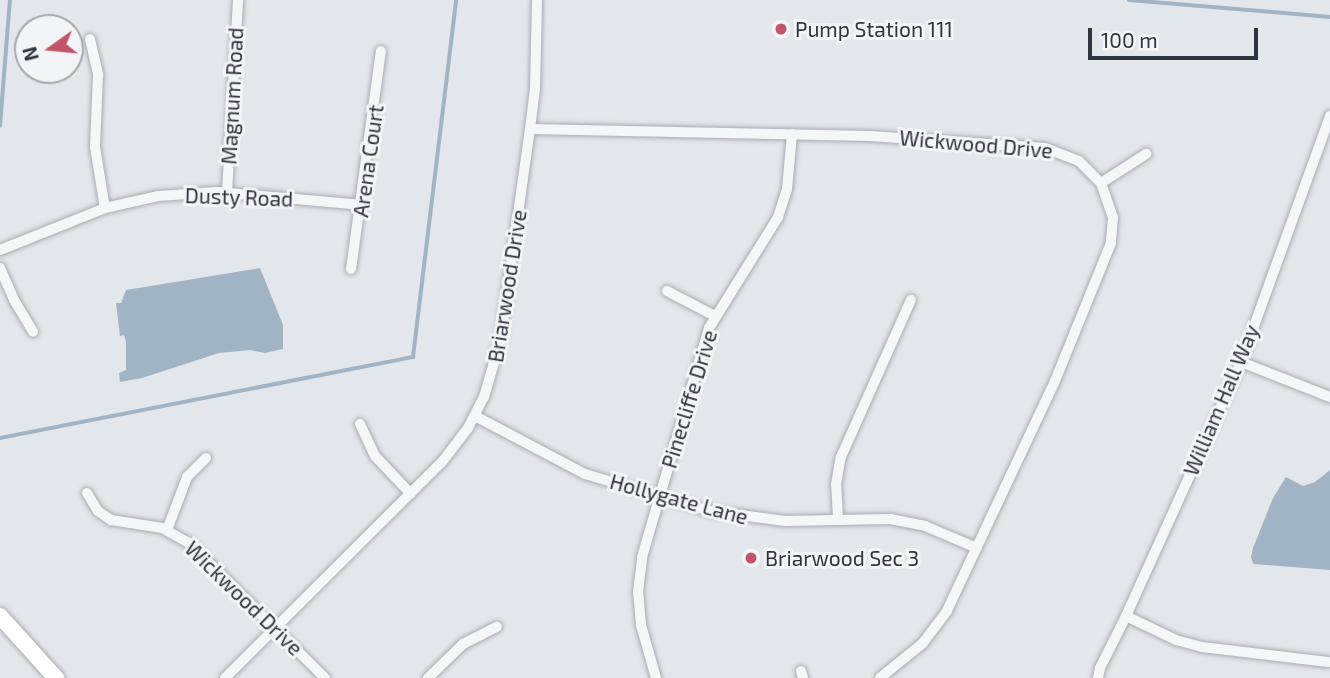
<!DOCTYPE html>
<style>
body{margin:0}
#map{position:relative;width:1330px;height:678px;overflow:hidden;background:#e3e6ea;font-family:"Exo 2",sans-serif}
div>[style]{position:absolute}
.water>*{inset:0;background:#a1b4c6}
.stream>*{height:3.5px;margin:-1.75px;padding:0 1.75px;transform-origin:1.75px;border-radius:1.75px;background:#a1b4c6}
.roads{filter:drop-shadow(0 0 2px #a8adb4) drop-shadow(0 0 2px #a8adb4)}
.street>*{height:10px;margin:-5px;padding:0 5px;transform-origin:5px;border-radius:5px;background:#f5f6f8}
.secondary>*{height:16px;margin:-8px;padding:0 8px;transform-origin:8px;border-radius:8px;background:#fff}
.dots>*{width:19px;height:19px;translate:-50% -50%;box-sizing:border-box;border:4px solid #f2f4f7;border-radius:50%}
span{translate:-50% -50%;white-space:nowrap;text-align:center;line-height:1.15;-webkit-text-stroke:6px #f2f4f7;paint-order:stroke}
.poi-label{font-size:21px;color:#2c3440}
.left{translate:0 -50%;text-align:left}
.street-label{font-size:21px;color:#2c3440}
.north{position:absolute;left:14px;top:14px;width:70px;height:70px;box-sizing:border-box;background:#f2f4f7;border:2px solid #a3a7ae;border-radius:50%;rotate:255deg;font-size:19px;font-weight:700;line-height:28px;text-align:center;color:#2c3440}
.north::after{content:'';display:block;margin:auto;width:24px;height:32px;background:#c25468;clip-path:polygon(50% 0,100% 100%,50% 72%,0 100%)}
.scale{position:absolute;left:1088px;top:28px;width:170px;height:32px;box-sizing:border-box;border:4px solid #2c3440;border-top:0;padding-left:9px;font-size:21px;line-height:24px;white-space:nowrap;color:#2c3440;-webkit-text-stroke:5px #f2f4f7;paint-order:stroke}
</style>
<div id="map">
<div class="water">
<div style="clip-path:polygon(260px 268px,283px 325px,283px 349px,265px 353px,250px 350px,219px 353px,142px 378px,120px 382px,119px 373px,126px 370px,126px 342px,124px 335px,120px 336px,116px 303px,121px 303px,126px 290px)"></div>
<div style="clip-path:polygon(1330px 470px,1330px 570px,1253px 564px,1251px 557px,1253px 548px,1273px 498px,1286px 477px,1303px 486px,1315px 482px)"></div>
</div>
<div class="stream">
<div style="left:1129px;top:0;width:202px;rotate:4.8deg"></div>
<div style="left:0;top:126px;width:126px;rotate:-85.5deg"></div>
<div style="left:0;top:438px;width:421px;rotate:-11.1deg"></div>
<div style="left:413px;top:357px;width:360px;rotate:-83.1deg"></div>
</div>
<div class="roads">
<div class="street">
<div style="left:90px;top:39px;width:37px;rotate:77deg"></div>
<div style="left:98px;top:75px;width:72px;rotate:92.4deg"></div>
<div style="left:95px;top:147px;width:62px;rotate:80.7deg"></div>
<div style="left:530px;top:129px;width:340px;rotate:1.2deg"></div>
<div style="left:870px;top:136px;width:175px;rotate:3.9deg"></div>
<div style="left:1045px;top:148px;width:36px;rotate:21deg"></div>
<div style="left:1079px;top:161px;width:31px;rotate:45deg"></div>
<div style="left:1101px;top:183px;width:37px;rotate:71deg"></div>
<div style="left:1113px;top:218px;width:25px;rotate:95deg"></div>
<div style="left:1111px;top:243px;width:149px;rotate:112.1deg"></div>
<div style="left:1055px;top:381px;width:254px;rotate:115.2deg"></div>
<div style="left:947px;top:611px;width:40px;rotate:127deg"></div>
<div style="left:923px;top:643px;width:55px;rotate:140.9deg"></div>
<div style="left:1101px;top:183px;width:54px;rotate:-32.8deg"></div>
<div style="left:227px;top:192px;width:192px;rotate:-86.7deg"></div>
<div style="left:0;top:250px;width:113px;rotate:-21.8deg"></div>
<div style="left:105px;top:208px;width:54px;rotate:-12.8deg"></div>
<div style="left:158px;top:196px;width:59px;rotate:-3.9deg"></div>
<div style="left:217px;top:192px;width:146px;rotate:5.1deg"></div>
<div style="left:0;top:268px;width:35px;rotate:66deg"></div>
<div style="left:14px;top:300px;width:37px;rotate:59deg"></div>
<div style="left:351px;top:269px;width:220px;rotate:-82.2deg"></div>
<div style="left:667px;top:291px;width:54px;rotate:27.5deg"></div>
<div style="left:1241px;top:362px;width:96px;rotate:21.5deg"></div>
<div style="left:475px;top:416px;width:124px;rotate:27.8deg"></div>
<div style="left:585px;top:474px;width:130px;rotate:16.5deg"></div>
<div style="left:710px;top:511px;width:76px;rotate:7.6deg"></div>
<div style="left:785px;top:521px;width:105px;rotate:-1.1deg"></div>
<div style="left:890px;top:519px;width:36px;rotate:11deg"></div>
<div style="left:925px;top:526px;width:56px;rotate:22.9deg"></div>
<div style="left:360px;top:424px;width:35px;rotate:65deg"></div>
<div style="left:375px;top:456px;width:52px;rotate:46.5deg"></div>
<div style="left:87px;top:493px;width:21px;rotate:59deg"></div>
<div style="left:98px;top:511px;width:16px;rotate:35deg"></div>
<div style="left:111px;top:520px;width:52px;rotate:8.9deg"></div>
<div style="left:162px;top:528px;width:31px;rotate:29deg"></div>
<div style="left:189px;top:543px;width:192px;rotate:44.8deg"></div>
<div style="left:838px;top:519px;width:35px;rotate:-93deg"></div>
<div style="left:836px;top:484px;width:27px;rotate:-80deg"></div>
<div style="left:841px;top:457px;width:172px;rotate:-66deg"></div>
<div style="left:167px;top:530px;width:57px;rotate:-69.3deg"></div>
<div style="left:187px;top:477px;width:27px;rotate:-45deg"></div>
<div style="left:1126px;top:616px;width:55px;rotate:25.6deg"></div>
<div style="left:1176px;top:640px;width:27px;rotate:15deg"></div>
<div style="left:1202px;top:647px;width:127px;rotate:6.8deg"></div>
<div style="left:801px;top:671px;width:7px;rotate:74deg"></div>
<div style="left:225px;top:678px;width:306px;rotate:-44.9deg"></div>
<div style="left:442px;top:462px;width:43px;rotate:-52.6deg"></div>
<div style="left:468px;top:428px;width:35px;rotate:-63deg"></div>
<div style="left:484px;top:397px;width:57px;rotate:-73.8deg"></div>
<div style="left:500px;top:342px;width:215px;rotate:-82deg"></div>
<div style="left:530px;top:129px;width:40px;rotate:-82.9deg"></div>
<div style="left:535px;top:89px;width:89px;rotate:-88.7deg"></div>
<div style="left:428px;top:678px;width:49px;rotate:-44.2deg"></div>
<div style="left:463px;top:644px;width:38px;rotate:-27deg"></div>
<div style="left:656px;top:678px;width:55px;rotate:-105.8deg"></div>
<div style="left:641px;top:625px;width:33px;rotate:-95deg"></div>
<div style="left:638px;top:592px;width:35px;rotate:-83deg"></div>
<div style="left:642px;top:557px;width:239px;rotate:-73.7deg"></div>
<div style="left:709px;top:328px;width:131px;rotate:-58.1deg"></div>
<div style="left:778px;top:217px;width:29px;rotate:-72deg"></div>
<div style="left:787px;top:189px;width:55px;rotate:-84.8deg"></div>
<div style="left:1098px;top:678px;width:10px;rotate:-79deg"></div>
<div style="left:1100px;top:668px;width:58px;rotate:-63.4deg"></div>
<div style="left:1126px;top:616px;width:279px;rotate:-65.6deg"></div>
<div style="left:1241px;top:362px;width:262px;rotate:-70.1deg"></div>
</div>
<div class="secondary">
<div style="left:0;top:616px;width:84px;rotate:47.9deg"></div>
</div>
</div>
<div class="dots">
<div style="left:781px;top:29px;background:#c25468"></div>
<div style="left:751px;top:558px;background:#c25468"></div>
</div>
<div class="poi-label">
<span class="left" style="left:795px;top:29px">Pump Station 111</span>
<span class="left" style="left:765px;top:558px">Briarwood Sec 3</span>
</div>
<div class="street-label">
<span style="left:232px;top:96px;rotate:-87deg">Magnum Road</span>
<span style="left:976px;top:144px;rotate:5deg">Wickwood Drive</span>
<span style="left:368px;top:161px;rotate:-82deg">Arena Court</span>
<span style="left:239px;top:197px;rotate:2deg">Dusty Road</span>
<span style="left:507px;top:286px;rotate:-81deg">Briarwood Drive</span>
<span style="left:689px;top:399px;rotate:-73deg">Pinecliffe Drive</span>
<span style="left:1221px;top:400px;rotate:-67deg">William Hall Way</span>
<span style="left:679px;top:499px;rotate:15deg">Hollygate Lane</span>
<span style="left:244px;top:598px;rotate:44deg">Wickwood Drive</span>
</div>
<div class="north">N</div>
<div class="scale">100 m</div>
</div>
